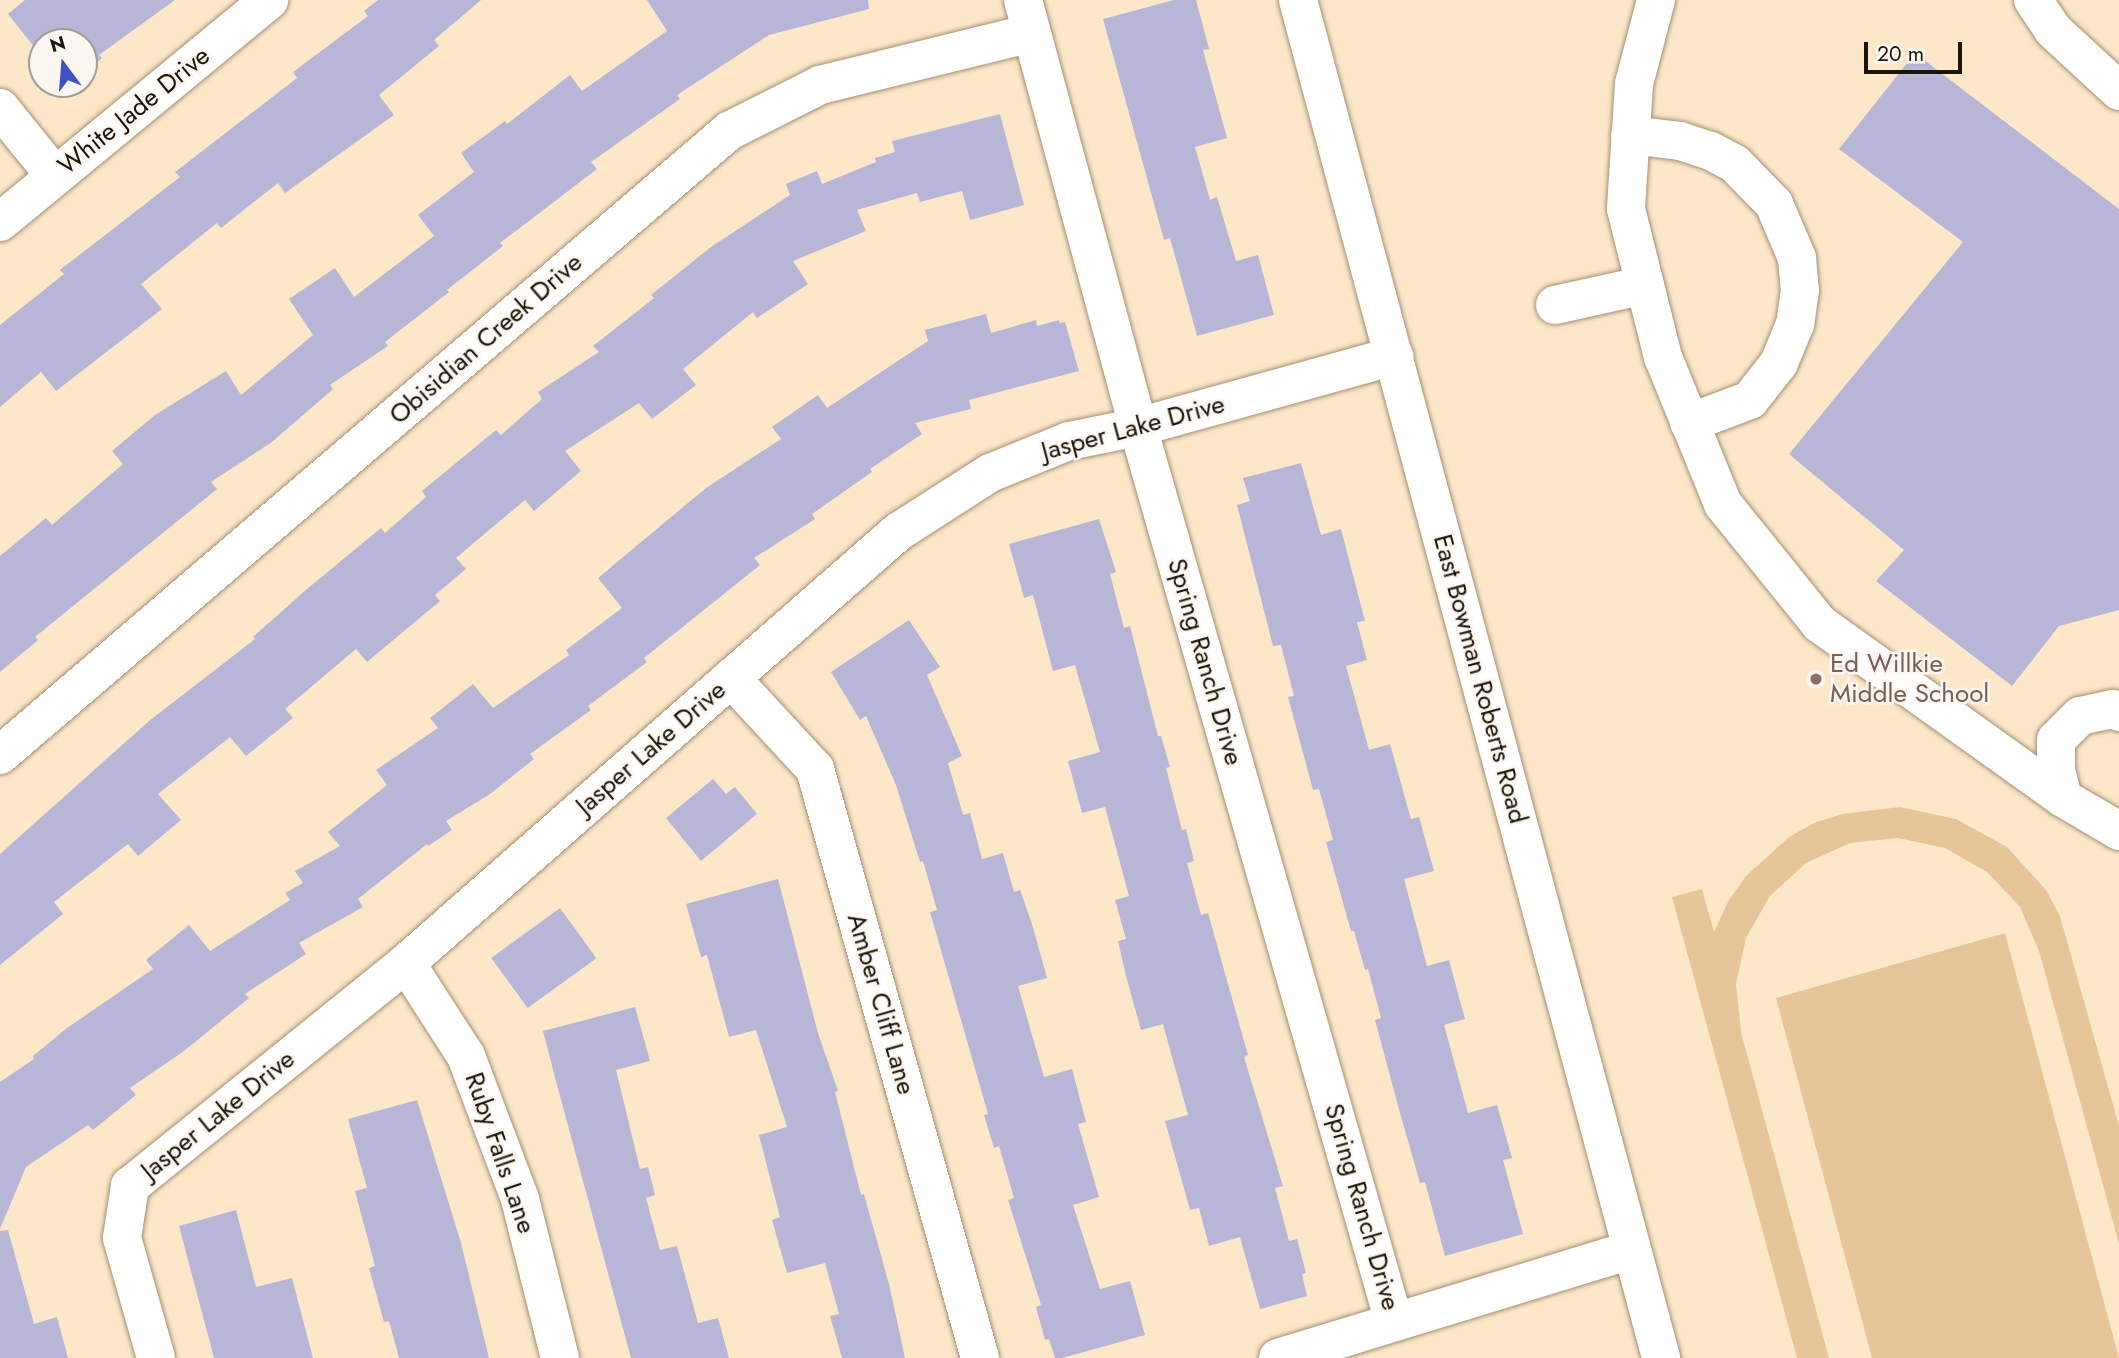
<!DOCTYPE html>
<style>
body{margin:0}
#map{position:relative;width:2119px;height:1358px;overflow:hidden;background:#fde7c9;font-family:Jost,sans-serif}
div>[style]{position:absolute}
.green>*{inset:0;background:#e6c699}
.building>*{inset:0;background:#b7b6d7;transform-origin:0 0}
.roads{filter:drop-shadow(0 0 2px #a59074) drop-shadow(0 0 2px #a59074)}
.minor>*{height:38px;margin:-19px;padding:0 19px;transform-origin:19px;border-radius:19px;background:#fff}
.dots>*{width:19px;height:19px;translate:-50% -50%;box-sizing:border-box;border:4px solid #fcf7f1;border-radius:50%}
span{translate:-50% -50%;white-space:nowrap;text-align:center;line-height:1.15;-webkit-text-stroke:5px #fcf7f1;paint-order:stroke}
.street-label{font-size:26px;color:#1b1409}
.education-label{font-size:26px;color:#785e54}
.left{translate:0 -50%;text-align:left}
.north{position:absolute;left:28px;top:28px;width:70px;height:70px;box-sizing:border-box;background:#fcf7f1;border:2px solid #a29c94;border-radius:50%;rotate:344deg;font-size:19px;font-weight:700;line-height:28px;text-align:center;color:#1b1409}
.north::after{content:'';display:block;margin:auto;width:24px;height:32px;background:#3f52c5;clip-path:polygon(50% 0,100% 100%,50% 72%,0 100%)}
.scale{position:absolute;left:1864px;top:42px;width:98px;height:32px;box-sizing:border-box;border:4px solid #1b1409;border-top:0;padding-left:9px;font-size:21px;line-height:24px;white-space:nowrap;color:#1b1409;-webkit-text-stroke:5px #fcf7f1;paint-order:stroke}
</style>
<div id="map">
<div class="green">
<div style="clip-path:polygon(1900px 807px,1956px 819px,2007px 847px,2046px 890px,2060px 916px,2119px 1126px,2119px 1244px,2039px 951px,2020px 907px,1987px 872px,1945px 848px,1898px 838px,1850px 843px,1806px 863px,1770px 896px,1746px 938px,1736px 984px,1741px 1032px,1829px 1358px,1797px 1358px,1672px 897px,1702px 889px,1714px 932px,1729px 900px,1746px 876px,1789px 837px,1814px 823px,1842px 814px)"></div>
<div style="clip-path:polygon(2005px 933px,2119px 1358px,1872px 1358px,1776px 998px)"></div>
</div>
<div class="building">
<div style="clip-path:polygon(25px 0,175px 0,99px 55px,102px 58px,84px 73px,84px 42px,42px 42px,42px 57px,8px 14px)"></div>
<div style="clip-path:polygon(378px 0,481px 0,434px 40px,439px 46px,379px 95px,394px 115px,285px 193px,278px 183px,221px 228px,217px 223px,141px 284px,162px 309px,56px 391px,41px 372px,0 407px,0 325px,64px 274px,60px 270px,180px 177px,175px 172px,297px 78px,293px 72px,368px 16px,364px 11px)"></div>
<div style="clip-path:polygon(647px 0,868px 0,869px 9px,769px 35px,677px 95px,680px 99px,591px 162px,597px 169px,500px 243px,503px 246px,447px 290px,449px 292px,385px 342px,388px 346px,330px 385px,333px 389px,272px 442px,211px 482px,217px 489px,35px 637px,38px 640px,0 672px,0 556px,46px 518px,52px 525px,123px 464px,112px 451px,155px 415px,226px 371px,241px 395px,313px 335px,289px 299px,335px 268px,354px 297px,434px 236px,418px 215px,474px 172px,461px 153px,505px 121px,507px 124px,570px 75px,582px 91px,667px 31px)"></div>
<div style="clip-path:polygon(1174px 0,1196px 0,1209px 49px,1203px 50px,1227px 138px,1195px 147px,1210px 200px,1217px 197px,1236px 261px,1258px 255px,1274px 315px,1197px 336px,1170px 238px,1164px 240px,1103px 19px)"></div>
<div style="clip-path:polygon(1915px 53px,2119px 209px,2119px 610px,2059px 626px,2012px 686px,1876px 581px,1904px 550px,1789px 454px,1963px 242px,1839px 149px)"></div>
<div style="clip-path:polygon(1000px 114px,1024px 205px,970px 220px,962px 191px,920px 202px,917px 193px,857px 210px,866px 231px,793px 261px,808px 284px,757px 318px,753px 312px,683px 369px,696px 385px,652px 419px,639px 403px,565px 451px,581px 471px,534px 511px,525px 500px,456px 558px,466px 569px,435px 595px,440px 601px,367px 662px,356px 649px,285px 709px,293px 718px,246px 756px,230px 737px,158px 794px,181px 820px,138px 856px,128px 844px,54px 902px,63px 914px,0 965px,0 854px,149px 721px,255px 639px,253px 637px,307px 589px,381px 528px,385px 533px,426px 497px,422px 491px,496px 430px,501px 435px,542px 399px,538px 392px,599px 352px,593px 346px,654px 298px,651px 295px,711px 247px,790px 195px,786px 184px,817px 171px,822px 184px,876px 162px,875px 158px,895px 152px,892px 141px)"></div>
<div style="clip-path:polygon(986px 314px,991px 333px,1036px 320px,1037px 326px,1059px 320px,1060px 323px,1065px 322px,1079px 371px,969px 400px,971px 409px,915px 423px,922px 434px,870px 469px,872px 472px,812px 514px,815px 519px,754px 558px,760px 565px,644px 658px,647px 662px,588px 706px,591px 710px,530px 754px,534px 759px,490px 794px,446px 821px,452px 830px,428px 846px,427px 844px,358px 899px,363px 907px,299px 943px,306px 954px,245px 994px,249px 998px,184px 1051px,130px 1088px,136px 1095px,93px 1130px,88px 1125px,26px 1167px,0 1229px,0 1082px,34px 1059px,33px 1056px,67px 1028px,153px 969px,146px 960px,189px 925px,210px 951px,290px 900px,285px 893px,303px 883px,295px 871px,340px 846px,328px 832px,387px 785px,376px 770px,438px 728px,430px 718px,473px 684px,493px 708px,569px 655px,566px 650px,622px 608px,598px 578px,706px 488px,781px 439px,772px 427px,818px 395px,827px 408px,928px 341px,925px 330px)"></div>
<div style="clip-path:polygon(1301px 463px,1321px 535px,1341px 529px,1365px 621px,1357px 622px,1367px 660px,1346px 666px,1369px 750px,1390px 744px,1411px 819px,1419px 817px,1434px 871px,1404px 879px,1427px 966px,1449px 960px,1465px 1019px,1444px 1025px,1468px 1113px,1497px 1105px,1512px 1158px,1503px 1160px,1523px 1234px,1445px 1256px,1425px 1182px,1420px 1183px,1400px 1113px,1375px 1020px,1381px 1018px,1368px 969px,1365px 970px,1354px 931px,1351px 931px,1326px 842px,1333px 840px,1319px 789px,1313px 790px,1288px 697px,1294px 696px,1281px 645px,1273px 646px,1237px 505px,1250px 501px,1243px 478px)"></div>
<div style="clip-path:polygon(1099px 519px,1116px 572px,1110px 574px,1124px 628px,1130px 626px,1158px 736px,1161px 736px,1170px 767px,1166px 768px,1182px 830px,1186px 829px,1194px 861px,1187px 863px,1201px 915px,1208px 913px,1248px 1055px,1244px 1057px,1283px 1186px,1275px 1188px,1289px 1241px,1297px 1239px,1306px 1273px,1302px 1274px,1307px 1296px,1260px 1309px,1240px 1237px,1209px 1246px,1199px 1208px,1190px 1210px,1165px 1121px,1188px 1115px,1163px 1024px,1141px 1030px,1126px 976px,1118px 941px,1126px 939px,1115px 900px,1129px 896px,1105px 807px,1082px 813px,1068px 761px,1100px 752px,1075px 665px,1053px 671px,1033px 595px,1024px 598px,1009px 544px)"></div>
<div style="clip-path:polygon(909px 620px,940px 667px,927px 675px,962px 756px,948px 763px,963px 815px,970px 813px,982px 859px,1003px 853px,1014px 892px,1020px 890px,1032px 924px,1047px 978px,1018px 986px,1044px 1077px,1072px 1069px,1086px 1122px,1078px 1124px,1099px 1197px,1073px 1205px,1100px 1289px,1130px 1281px,1145px 1335px,1062px 1358px,1055px 1358px,1049px 1339px,1045px 1340px,1036px 1307px,1041px 1305px,1008px 1200px,1014px 1198px,999px 1146px,994px 1148px,984px 1115px,988px 1114px,930px 912px,937px 910px,923px 861px,920px 862px,896px 785px,866px 716px,860px 720px,831px 672px)"></div>
<div style="clip-path:polygon(713px 779px,726px 794px,735px 787px,757px 814px,701px 861px,666px 818px)"></div>
<div style="clip-path:polygon(778px 879px,818px 1033px,838px 1091px,835px 1092px,861px 1195px,864px 1194px,889px 1284px,905px 1358px,842px 1358px,830px 1316px,839px 1314px,825px 1263px,787px 1273px,772px 1220px,780px 1217px,759px 1135px,787px 1127px,756px 1030px,729px 1037px,707px 955px,701px 957px,686px 904px)"></div>
<div style="left:560px;top:908px;width:62px;height:85px;rotate:54deg"></div>
<div style="clip-path:polygon(635px 1007px,650px 1061px,616px 1070px,640px 1169px,648px 1167px,655px 1195px,646px 1198px,660px 1250px,677px 1246px,698px 1323px,718px 1318px,729px 1358px,631px 1358px,557px 1085px,543px 1031px)"></div>
<div style="clip-path:polygon(417px 1100px,461px 1243px,489px 1358px,399px 1358px,389px 1321px,384px 1322px,369px 1268px,375px 1266px,355px 1191px,367px 1188px,348px 1119px)"></div>
<div style="clip-path:polygon(236px 1210px,256px 1287px,292px 1278px,313px 1358px,214px 1358px,179px 1226px)"></div>
<div style="clip-path:polygon(8px 1230px,34px 1324px,57px 1317px,68px 1358px,0 1358px,0 1231px)"></div>
</div>
<div class="roads">
<div class="minor">
<div style="left:1023px;top:0;width:442px;rotate:74.9deg"></div>
<div style="left:1138px;top:427px;width:931px;rotate:74.04deg"></div>
<div style="left:1298px;top:0;width:1406px;rotate:75.03deg"></div>
<div style="left:1656px;top:0;width:87px;rotate:104.7deg"></div>
<div style="left:1634px;top:84px;width:125px;rotate:93.7deg"></div>
<div style="left:1626px;top:209px;width:153px;rotate:76deg"></div>
<div style="left:1663px;top:357px;width:159px;rotate:67.8deg"></div>
<div style="left:1723px;top:504px;width:154px;rotate:51.1deg"></div>
<div style="left:1820px;top:624px;width:299px;rotate:35.6deg"></div>
<div style="left:2063px;top:798px;width:65px;rotate:30.5deg"></div>
<div style="left:2033px;top:0;width:36px;rotate:56deg"></div>
<div style="left:2053px;top:30px;width:90px;rotate:42.7deg"></div>
<div style="left:0;top:108px;width:87px;rotate:51deg"></div>
<div style="left:1630px;top:135px;width:50px;rotate:6.8deg"></div>
<div style="left:1680px;top:141px;width:33px;rotate:18deg"></div>
<div style="left:1711px;top:151px;width:27px;rotate:28deg"></div>
<div style="left:1735px;top:164px;width:56px;rotate:45.7deg"></div>
<div style="left:1774px;top:204px;width:59px;rotate:66.9deg"></div>
<div style="left:1797px;top:258px;width:32px;rotate:85deg"></div>
<div style="left:1800px;top:290px;width:34px;rotate:98deg"></div>
<div style="left:1795px;top:324px;width:42px;rotate:112.3deg"></div>
<div style="left:1779px;top:363px;width:47px;rotate:128.1deg"></div>
<div style="left:1750px;top:400px;width:65px;rotate:159.3deg"></div>
<div style="left:0;top:222px;width:349px;rotate:-39.5deg"></div>
<div style="left:1555px;top:305px;width:92px;rotate:-12.5deg"></div>
<div style="left:731px;top:678px;width:124px;rotate:47.3deg"></div>
<div style="left:815px;top:769px;width:612px;rotate:74.35deg"></div>
<div style="left:0;top:755px;width:960px;rotate:-40.56deg"></div>
<div style="left:729px;top:131px;width:102px;rotate:-26.8deg"></div>
<div style="left:820px;top:85px;width:218px;rotate:-13.8deg"></div>
<div style="left:2063px;top:798px;width:29px;rotate:-104deg"></div>
<div style="left:2056px;top:770px;width:30px;rotate:-90deg"></div>
<div style="left:2056px;top:740px;width:34px;rotate:-45deg"></div>
<div style="left:2080px;top:716px;width:34px;rotate:-12deg"></div>
<div style="left:2113px;top:709px;width:7px;rotate:27deg"></div>
<div style="left:406px;top:963px;width:111px;rotate:57.2deg"></div>
<div style="left:466px;top:1056px;width:153px;rotate:69.3deg"></div>
<div style="left:520px;top:1199px;width:164px;rotate:75.9deg"></div>
<div style="left:156px;top:1358px;width:125px;rotate:-105.8deg"></div>
<div style="left:122px;top:1238px;width:53px;rotate:-81.3deg"></div>
<div style="left:130px;top:1186px;width:355px;rotate:-38.9deg"></div>
<div style="left:406px;top:963px;width:654px;rotate:-41.22deg"></div>
<div style="left:898px;top:532px;width:109px;rotate:-32.7deg"></div>
<div style="left:990px;top:473px;width:85px;rotate:-22.1deg"></div>
<div style="left:1069px;top:441px;width:70px;rotate:-11.5deg"></div>
<div style="left:1138px;top:427px;width:266px;rotate:-15.5deg"></div>
<div style="left:1278px;top:1358px;width:370px;rotate:-17deg"></div>
</div>
</div>
<div class="dots">
<div style="left:1816px;top:679px;background:#8d6e63"></div>
</div>
<div class="street-label">
<span style="left:134px;top:111px;rotate:-39deg">White Jade Drive</span>
<span style="left:486px;top:339px;rotate:-41deg">Obisidian Creek Drive</span>
<span style="left:1133px;top:428px;rotate:-15deg">Jasper Lake Drive</span>
<span style="left:1205px;top:662px;rotate:74deg">Spring Ranch Drive</span>
<span style="left:1480px;top:679px;rotate:75deg">East Bowman Roberts Road</span>
<span style="left:651px;top:748px;rotate:-41deg">Jasper Lake Drive</span>
<span style="left:881px;top:1004px;rotate:74deg">Amber Cliff Lane</span>
<span style="left:218px;top:1115px;rotate:-39deg">Jasper Lake Drive</span>
<span style="left:500px;top:1153px;rotate:71deg">Ruby Falls Lane</span>
<span style="left:1362px;top:1207px;rotate:74deg">Spring Ranch Drive</span>
</div>
<div class="education-label">
<span class="left" style="left:1830px;top:679px">Ed Willkie<br>Middle School</span>
</div>
<div class="north">N</div>
<div class="scale">20 m</div>
</div>
